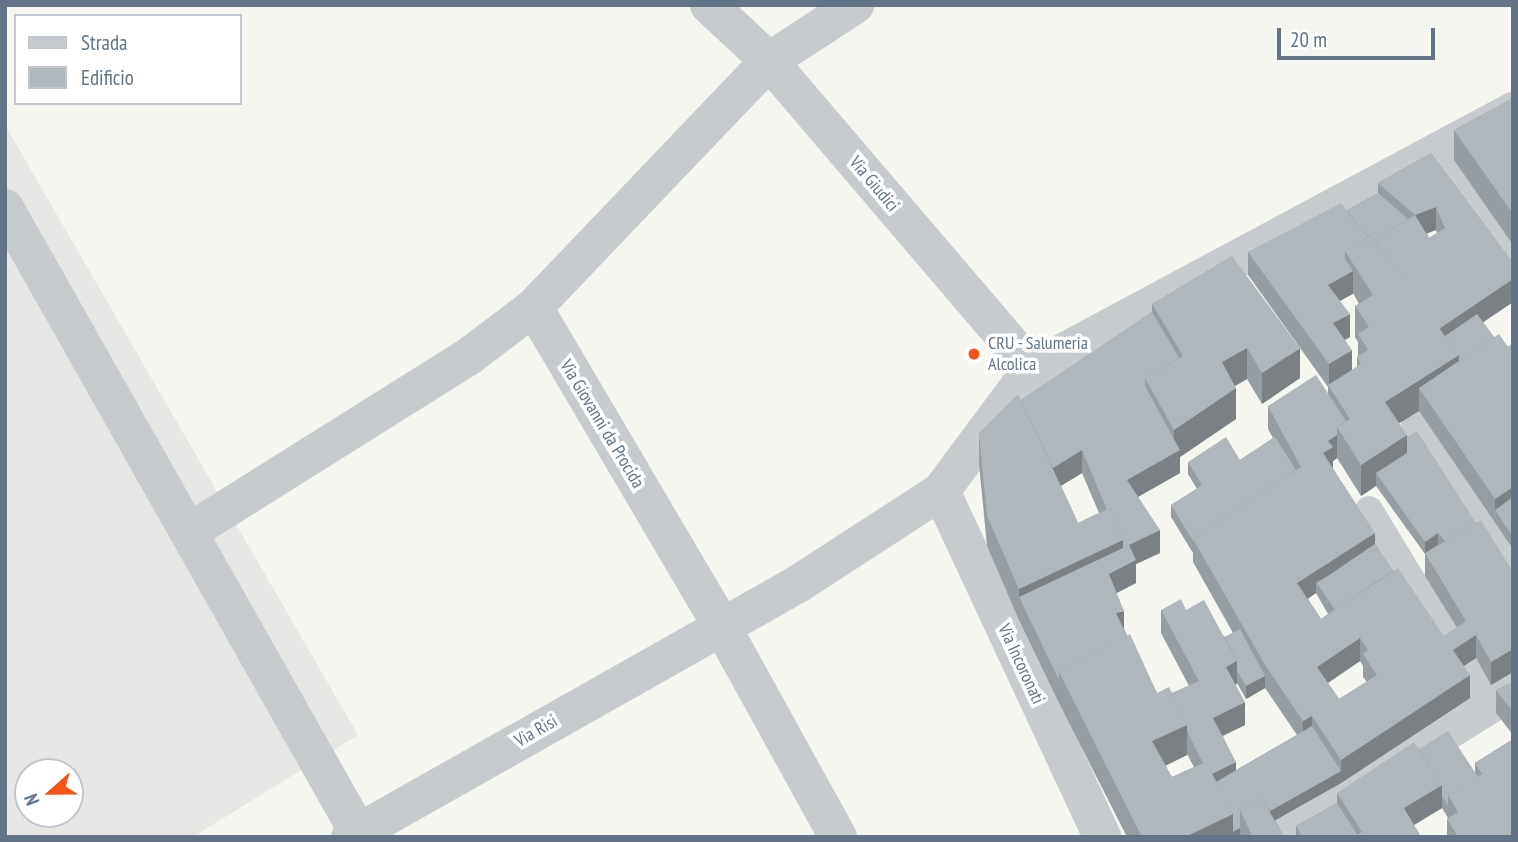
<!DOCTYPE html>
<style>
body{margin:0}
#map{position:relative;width:1518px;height:842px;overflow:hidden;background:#f6f6f1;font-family:"PT Sans Narrow",sans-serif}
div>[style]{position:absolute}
.built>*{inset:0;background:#e6e7e5}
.lane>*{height:28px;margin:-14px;padding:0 14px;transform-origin:14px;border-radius:14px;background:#c8cbce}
.street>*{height:38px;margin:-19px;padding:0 19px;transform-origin:19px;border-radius:19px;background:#c8cbce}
.wall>*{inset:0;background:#969da3}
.shaded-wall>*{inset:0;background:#7a8084}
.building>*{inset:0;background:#afb7bd;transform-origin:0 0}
.dots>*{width:19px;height:19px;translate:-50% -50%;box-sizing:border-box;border:4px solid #fff;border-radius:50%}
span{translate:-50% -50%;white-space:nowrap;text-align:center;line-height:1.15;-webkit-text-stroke:7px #fff;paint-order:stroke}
.street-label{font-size:18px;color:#627486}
.poi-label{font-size:18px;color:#627486}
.left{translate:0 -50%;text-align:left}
.frame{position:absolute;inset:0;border:7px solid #627486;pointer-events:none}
.legend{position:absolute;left:14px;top:14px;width:228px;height:91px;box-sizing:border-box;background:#fff;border:2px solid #c0c7cf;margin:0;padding:9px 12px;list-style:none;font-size:21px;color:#627486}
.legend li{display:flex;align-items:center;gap:14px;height:35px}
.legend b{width:35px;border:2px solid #c0c7cf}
.north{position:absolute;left:14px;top:758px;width:70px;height:70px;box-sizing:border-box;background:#fff;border:2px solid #c0c7cf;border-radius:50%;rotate:249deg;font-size:19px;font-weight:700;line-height:28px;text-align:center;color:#627486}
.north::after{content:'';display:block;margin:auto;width:24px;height:32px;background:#f45414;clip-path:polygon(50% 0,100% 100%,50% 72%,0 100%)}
.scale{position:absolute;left:1277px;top:28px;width:158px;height:32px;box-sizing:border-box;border:4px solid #627486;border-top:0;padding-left:9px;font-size:21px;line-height:24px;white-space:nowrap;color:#627486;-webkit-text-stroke:5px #fff;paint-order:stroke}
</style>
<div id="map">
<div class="built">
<div style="clip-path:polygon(evenodd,5px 125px,358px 735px,193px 837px,5px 837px,5px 125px,28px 772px,70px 772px,70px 814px,28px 814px,28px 772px)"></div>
</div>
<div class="lane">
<div style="left:1415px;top:424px;width:179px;rotate:56.8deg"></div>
<div style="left:1369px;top:510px;width:166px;rotate:58.8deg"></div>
<div style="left:1464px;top:666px;width:44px;rotate:58.1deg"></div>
</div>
<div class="street">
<div style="left:709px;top:5px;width:82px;rotate:43deg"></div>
<div style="left:769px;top:61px;width:405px;rotate:49.5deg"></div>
<div style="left:1435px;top:153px;width:140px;rotate:56.1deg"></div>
<div style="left:5px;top:208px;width:717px;rotate:60.5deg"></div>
<div style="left:941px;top:491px;width:382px;rotate:65deg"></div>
<div style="left:189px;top:532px;width:329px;rotate:-32.1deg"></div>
<div style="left:468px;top:357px;width:83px;rotate:-37.1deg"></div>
<div style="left:350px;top:837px;width:515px;rotate:-29.45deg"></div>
<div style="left:798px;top:584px;width:171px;rotate:-33deg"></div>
<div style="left:941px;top:491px;width:152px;rotate:-53.3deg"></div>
<div style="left:1032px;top:369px;width:546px;rotate:-28.21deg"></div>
<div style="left:838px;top:837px;width:242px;rotate:-118.9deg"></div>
<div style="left:721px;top:625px;width:369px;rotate:-120.5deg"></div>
<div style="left:534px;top:307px;width:340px;rotate:-46.3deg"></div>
<div style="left:769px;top:61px;width:103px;rotate:-33.1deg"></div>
<div style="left:1278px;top:837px;width:277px;rotate:-32deg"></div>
</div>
<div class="wall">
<div style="clip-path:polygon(1513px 98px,1513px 245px,1454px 160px,1454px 130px)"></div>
<div style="clip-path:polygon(evenodd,1431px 153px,1513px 263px,1513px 302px,1483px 322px,1494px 337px,1508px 347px,1513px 343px,1513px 549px,1419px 411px,1399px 423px,1407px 437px,1476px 523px,1513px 572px,1513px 672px,1491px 685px,1476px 658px,1464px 666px,1470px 698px,1341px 783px,1275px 820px,1284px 837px,1127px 837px,1059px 703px,1019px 620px,987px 546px,979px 464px,979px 433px,1021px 400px,1152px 312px,1152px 304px,1232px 256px,1300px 378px,1262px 404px,1247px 379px,1235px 386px,1236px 419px,1180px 457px,1180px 473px,1138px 497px,1160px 553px,1136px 564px,1136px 583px,1116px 593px,1124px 629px,1157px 693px,1172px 693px,1189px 686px,1161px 633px,1161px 610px,1186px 610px,1225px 637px,1233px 633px,1193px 562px,1193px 553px,1171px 517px,1171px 505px,1197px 489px,1188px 474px,1188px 462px,1240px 460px,1273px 438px,1268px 429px,1268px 406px,1328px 394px,1328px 387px,1248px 275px,1248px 252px,1347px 210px,1378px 193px,1378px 183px,1431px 153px,1436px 230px,1437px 233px,1429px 238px,1427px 233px,1436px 230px,1431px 153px,1353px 293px,1359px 304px,1355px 306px,1355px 337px,1358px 342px,1358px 356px,1357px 357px,1357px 367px,1352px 370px,1345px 340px,1350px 337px,1340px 301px,1353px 293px,1431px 153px,1337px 458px,1361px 496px,1376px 486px,1425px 554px,1425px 576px,1457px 628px,1444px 636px,1393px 571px,1375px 544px,1333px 469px,1333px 461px,1337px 458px,1431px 153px,1082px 473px,1099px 513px,1078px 523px,1061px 486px,1082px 473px,1431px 153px,1316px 593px,1328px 614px,1321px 619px,1308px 599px,1316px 593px,1431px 153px,1360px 661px,1363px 666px,1363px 677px,1367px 682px,1339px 699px,1328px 683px,1360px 661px,1431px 153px,1237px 683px,1246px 699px,1265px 688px,1297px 735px,1236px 770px,1223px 736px,1245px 725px,1235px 685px,1237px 683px,1431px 153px,1187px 754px,1194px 767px,1172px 777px,1165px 766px,1187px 755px,1187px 754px)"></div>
<div style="clip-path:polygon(1513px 682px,1513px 735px,1496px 713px,1496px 690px)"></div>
<div style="clip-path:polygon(1513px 739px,1513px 837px,1447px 837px,1447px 819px,1448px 818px,1442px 808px,1414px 825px,1421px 837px,1296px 837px,1296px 826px,1337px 803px,1337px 793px,1419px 749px,1475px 773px,1475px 763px)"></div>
</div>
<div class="shaded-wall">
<div style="clip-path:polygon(1436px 207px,1436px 230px,1415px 238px,1415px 215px)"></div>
<div style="clip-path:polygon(1353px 271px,1353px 294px,1328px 307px,1328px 285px)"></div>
<div style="clip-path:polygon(1513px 279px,1513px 302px,1442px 350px,1435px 331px)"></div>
<div style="clip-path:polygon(1350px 314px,1350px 337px,1333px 346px,1333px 323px)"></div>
<div style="clip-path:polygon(1247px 348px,1247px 379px,1222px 393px,1222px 362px)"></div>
<div style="clip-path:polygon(1300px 348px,1300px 378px,1262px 404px,1262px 373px)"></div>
<div style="clip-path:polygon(1352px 350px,1352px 373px,1329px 387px,1329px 364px)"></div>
<div style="clip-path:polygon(1459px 355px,1459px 385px,1419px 388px,1419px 411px,1385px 432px,1385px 402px)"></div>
<div style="clip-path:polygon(1236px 388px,1236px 419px,1180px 457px,1180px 473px,1127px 503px,1127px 480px,1174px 453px,1174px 430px)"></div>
<div style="clip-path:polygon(1337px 435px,1337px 458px,1333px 461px,1333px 470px,1323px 453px,1328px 441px)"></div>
<div style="clip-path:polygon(1407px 435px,1407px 466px,1376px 473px,1376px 486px,1361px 496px,1361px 465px)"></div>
<div style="clip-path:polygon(1082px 450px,1082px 473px,1052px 491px,1052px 468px)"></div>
<div style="clip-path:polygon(1513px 487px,1513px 510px,1495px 510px,1495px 522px,1495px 499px)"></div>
<div style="clip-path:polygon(1160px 530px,1160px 553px,1136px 564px,1136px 583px,1109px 597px,1019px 597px,1019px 589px,1123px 540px,1129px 545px)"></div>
<div style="clip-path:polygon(1375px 533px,1375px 556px,1316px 582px,1316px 593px,1297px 605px,1297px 583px)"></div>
<div style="clip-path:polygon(1438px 533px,1438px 545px,1425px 554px,1425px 542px)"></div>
<div style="clip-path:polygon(1124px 611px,1124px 634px,1116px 613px)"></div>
<div style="clip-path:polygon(1476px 635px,1476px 658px,1453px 673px,1453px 650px)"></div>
<div style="clip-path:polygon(1360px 638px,1360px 661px,1317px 690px,1317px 667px)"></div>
<div style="clip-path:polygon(1513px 649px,1513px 672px,1491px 685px,1491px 662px)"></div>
<div style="clip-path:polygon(1237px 661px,1237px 684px,1226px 690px,1226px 667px)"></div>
<div style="clip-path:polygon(1470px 675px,1470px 698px,1341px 783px,1251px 834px,1247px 824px,1341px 771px,1341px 760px)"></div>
<div style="clip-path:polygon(1265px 676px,1265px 688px,1246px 699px,1246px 686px)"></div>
<div style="clip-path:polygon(1245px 702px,1245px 725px,1213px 740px,1213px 718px)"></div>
<div style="clip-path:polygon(1312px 716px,1312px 739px,1303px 744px,1303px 721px)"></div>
<div style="clip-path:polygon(1187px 725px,1187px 755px,1152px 772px,1152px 741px)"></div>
<div style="clip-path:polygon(1236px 762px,1236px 785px,1214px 796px,1209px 775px)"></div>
<div style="clip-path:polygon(1442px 785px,1442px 808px,1404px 831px,1404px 808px)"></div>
<div style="clip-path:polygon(1233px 814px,1240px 828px,1240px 837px,1185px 837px)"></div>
</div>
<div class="building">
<div style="clip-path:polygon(1513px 98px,1513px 214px,1454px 130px)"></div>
<div style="clip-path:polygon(evenodd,1431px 153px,1513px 263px,1513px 279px,1439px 329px,1375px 240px,1415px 215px,1378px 183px,1431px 153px,1436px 207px,1445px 228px,1429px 238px,1415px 215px,1436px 207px)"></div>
<div style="clip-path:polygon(1378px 193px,1408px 219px,1375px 240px,1371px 235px,1367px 237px,1347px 210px)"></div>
<div style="clip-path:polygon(1341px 203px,1367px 237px,1345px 251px,1345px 259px,1353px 271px,1328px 285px,1350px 314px,1333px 323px,1352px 350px,1329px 364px,1248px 252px)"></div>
<div style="clip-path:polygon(1371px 235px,1459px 355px,1385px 402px,1407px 435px,1361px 465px,1337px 427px,1350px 419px,1328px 385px,1361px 364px,1357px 357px,1368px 350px,1358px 334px,1369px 327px,1355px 306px,1373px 295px,1345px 251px)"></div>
<div style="clip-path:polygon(1232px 256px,1300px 348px,1262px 373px,1247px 348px,1222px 362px,1236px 388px,1174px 430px,1145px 378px,1183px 356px,1152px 304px)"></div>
<div style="clip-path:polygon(1152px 312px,1179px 358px,1145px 378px,1145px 386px,1180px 450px,1127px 480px,1160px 530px,1129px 545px,1136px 560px,1109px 574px,1124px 611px,1116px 613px,1127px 636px,1059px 672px,1059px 680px,1019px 597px,1123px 548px,1123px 540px,1110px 508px,1107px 510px,1082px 450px,1053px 468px,1021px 400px)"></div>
<div style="clip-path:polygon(1477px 314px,1494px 337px,1459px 361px,1459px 355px,1445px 336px)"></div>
<div style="clip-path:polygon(1499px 334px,1508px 347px,1513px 343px,1513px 487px,1495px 499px,1419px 388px)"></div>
<div style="clip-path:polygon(evenodd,1316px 375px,1346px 421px,1337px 427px,1337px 435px,1328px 441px,1333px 447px,1323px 453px,1375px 533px,1297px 583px,1321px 619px,1398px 568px,1444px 636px,1466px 621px,1425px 553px,1481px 520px,1513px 572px,1513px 649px,1491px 662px,1476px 635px,1453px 650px,1470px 675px,1341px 760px,1312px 716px,1303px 721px,1265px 665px,1193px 539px,1301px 467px,1268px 406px,1316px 375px,1360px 638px,1368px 650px,1363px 654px,1377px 675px,1339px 699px,1317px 667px,1360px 638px)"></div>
<div style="clip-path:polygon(1018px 394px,1078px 523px,1110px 508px,1123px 540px,1019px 589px,987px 516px,979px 433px)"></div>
<div style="clip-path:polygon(1417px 431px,1476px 523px,1445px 541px,1438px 533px,1425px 542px,1376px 473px,1407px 453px,1407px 437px)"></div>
<div style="clip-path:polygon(1226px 437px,1240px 460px,1275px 437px,1296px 470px,1193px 539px,1193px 541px,1171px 505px,1202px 485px,1188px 462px)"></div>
<div style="clip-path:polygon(1513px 497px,1513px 537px,1495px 510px)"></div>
<div style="left:1375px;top:544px;width:32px;height:70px;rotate:56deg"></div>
<div style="clip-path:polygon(1181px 599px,1186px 610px,1204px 600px,1237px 661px,1226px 667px,1245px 702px,1213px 718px,1236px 762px,1212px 774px,1206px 762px,1203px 763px,1187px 731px,1187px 725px,1172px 693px,1199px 681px,1161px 610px)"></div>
<div style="clip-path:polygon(1240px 629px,1265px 676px,1246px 686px,1237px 671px,1237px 661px,1225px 637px)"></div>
<div style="clip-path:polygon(1130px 634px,1157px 693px,1169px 687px,1187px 725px,1152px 741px,1172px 777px,1206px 762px,1233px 814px,1185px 837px,1142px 837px,1059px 672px)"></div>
<div style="clip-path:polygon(1513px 682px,1513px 712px,1496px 690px)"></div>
<div style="clip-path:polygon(1312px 726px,1341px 771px,1270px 811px,1262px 798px,1240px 810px,1240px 828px,1233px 832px,1233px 814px,1216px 782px)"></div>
<div style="clip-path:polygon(1448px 731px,1478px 777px,1448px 795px,1448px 806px,1442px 796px,1442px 785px,1419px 749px)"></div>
<div style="clip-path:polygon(1513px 739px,1513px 837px,1458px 837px,1447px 819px,1458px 812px,1448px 795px,1482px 774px,1475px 763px)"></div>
<div style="clip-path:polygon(1414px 742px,1442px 785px,1404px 808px,1421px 837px,1352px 837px,1362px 832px,1337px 793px)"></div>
<div style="clip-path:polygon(1262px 798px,1284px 837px,1250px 837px,1252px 836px,1240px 810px)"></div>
<div style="clip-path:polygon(1337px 803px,1357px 834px,1352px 837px,1302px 837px,1296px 826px)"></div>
</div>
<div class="dots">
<div style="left:974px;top:354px;background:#f45414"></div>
</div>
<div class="street-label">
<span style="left:874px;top:184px;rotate:50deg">Via Giudici</span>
<span style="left:602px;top:424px;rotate:59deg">Via Giovanni da Procida</span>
<span style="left:1021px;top:664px;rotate:65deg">Via Incoronati</span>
<span style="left:536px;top:731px;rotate:-30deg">Via Risi</span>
</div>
<div class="poi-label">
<span class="left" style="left:988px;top:354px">CRU - Salumeria<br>Alcolica</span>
</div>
<div class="frame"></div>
<ul class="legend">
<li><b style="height:9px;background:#c8cbce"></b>Strada</li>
<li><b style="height:19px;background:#afb7bd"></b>Edificio</li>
</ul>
<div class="north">N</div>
<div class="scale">20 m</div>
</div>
